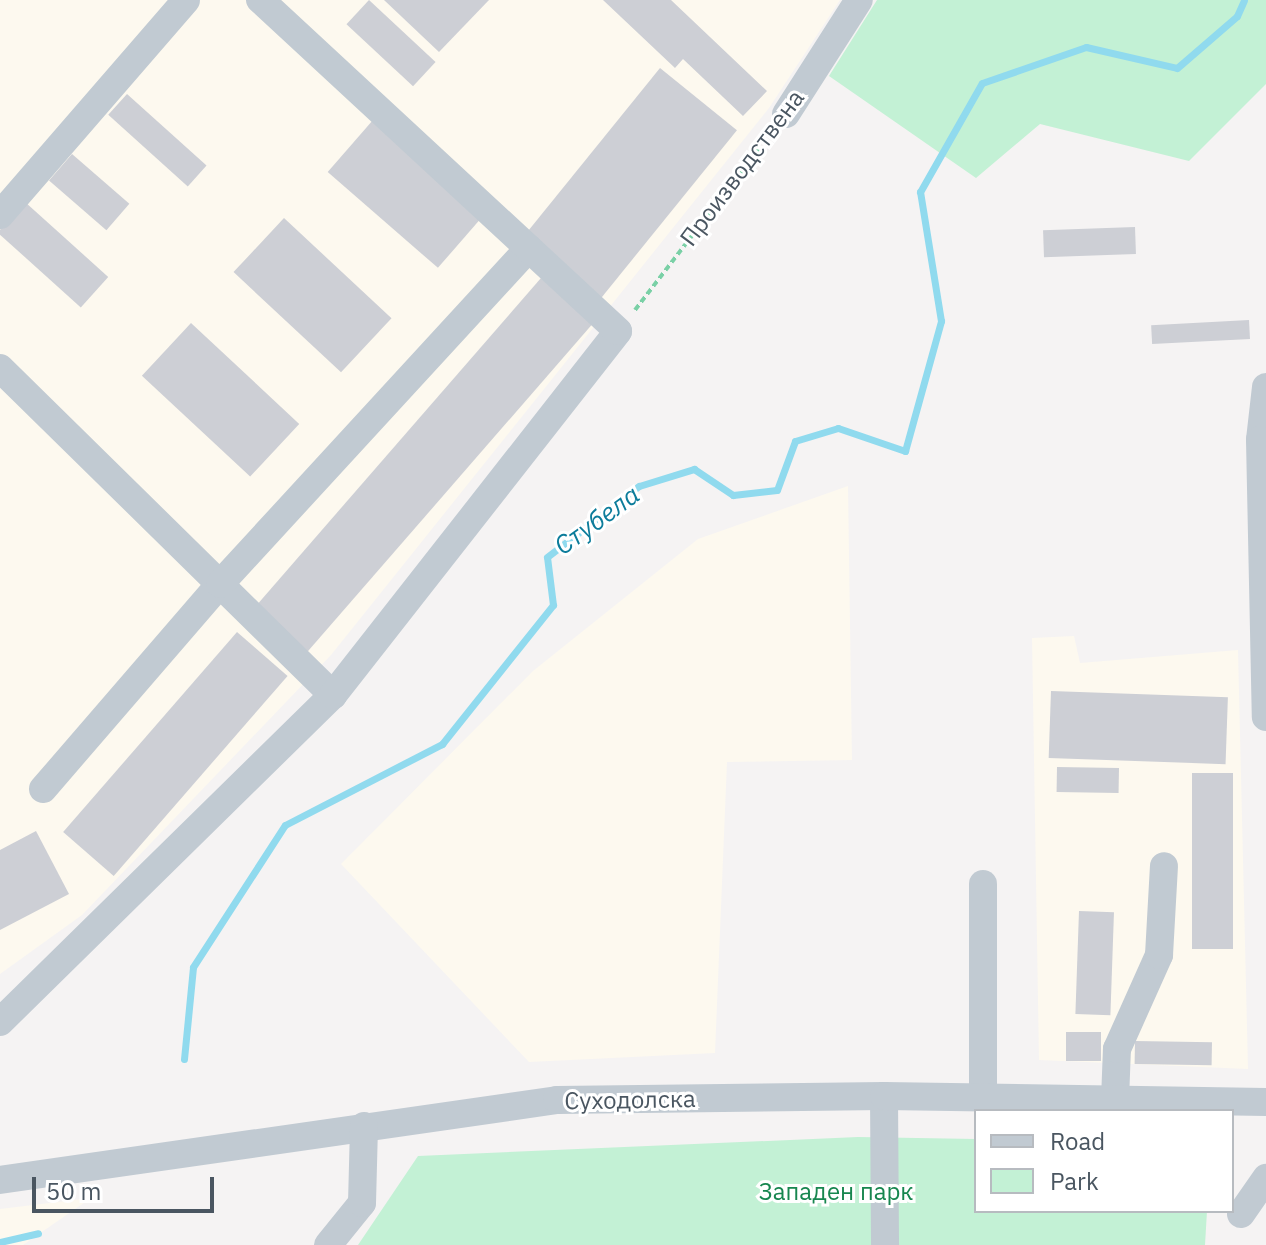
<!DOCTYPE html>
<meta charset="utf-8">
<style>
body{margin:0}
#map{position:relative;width:1266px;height:1245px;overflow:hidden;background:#f5f3f3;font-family:"IBM Plex Sans",sans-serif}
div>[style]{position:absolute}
.commercial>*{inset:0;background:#fdf9ef}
.green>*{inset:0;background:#c3f1d5}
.stream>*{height:7px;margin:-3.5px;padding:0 3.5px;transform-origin:3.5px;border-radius:3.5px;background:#90daee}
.building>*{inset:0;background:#cdcfd5;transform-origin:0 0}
.path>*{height:4px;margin-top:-2px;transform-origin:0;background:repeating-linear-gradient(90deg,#7ad0a6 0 6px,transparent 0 10px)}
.minor>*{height:28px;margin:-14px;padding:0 14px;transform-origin:14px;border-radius:14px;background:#c1cad2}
span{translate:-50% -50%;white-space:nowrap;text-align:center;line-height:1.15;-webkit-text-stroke:6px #fff;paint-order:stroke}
.street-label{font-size:24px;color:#4a5661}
.park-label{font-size:24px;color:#17864f}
.water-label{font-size:26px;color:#0c7c9b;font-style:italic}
.legend{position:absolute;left:974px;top:1109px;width:260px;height:104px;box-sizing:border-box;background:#fff;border:2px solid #b7bbc0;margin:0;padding:10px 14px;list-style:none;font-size:24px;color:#4a5661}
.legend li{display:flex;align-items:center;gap:16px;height:40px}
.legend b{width:40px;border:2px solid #b7bbc0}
.scale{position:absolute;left:32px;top:1177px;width:182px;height:36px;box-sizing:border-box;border:4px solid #4a5661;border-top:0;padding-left:10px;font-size:24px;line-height:28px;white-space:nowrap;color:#4a5661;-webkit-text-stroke:6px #fff;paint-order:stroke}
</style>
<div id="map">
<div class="commercial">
<div style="clip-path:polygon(0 0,840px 0,769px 108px,331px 655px,82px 915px,0 974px)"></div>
<div style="clip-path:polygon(848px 486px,852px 760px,727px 762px,715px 1053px,529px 1062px,341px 864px,533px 671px,698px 539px)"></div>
<div style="clip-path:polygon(1074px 636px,1080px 663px,1238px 650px,1248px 1069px,1039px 1060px,1032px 638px)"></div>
<div style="clip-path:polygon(91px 1198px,23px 1245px,0 1245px,0 1209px)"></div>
</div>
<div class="green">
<div style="clip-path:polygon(877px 0,1266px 0,1266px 84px,1189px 161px,1040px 124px,976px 178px,829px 76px)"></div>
<div style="clip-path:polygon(858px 1137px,976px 1139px,976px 1211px,1207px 1211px,1205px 1245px,358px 1245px,418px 1156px)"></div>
</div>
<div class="stream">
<div style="left:184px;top:1059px;width:92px;rotate:-84.4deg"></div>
<div style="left:193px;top:967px;width:169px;rotate:-57.1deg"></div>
<div style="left:285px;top:825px;width:177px;rotate:-27.3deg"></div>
<div style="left:442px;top:744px;width:178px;rotate:-51.4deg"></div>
<div style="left:553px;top:605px;width:48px;rotate:-97.1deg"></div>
<div style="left:547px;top:557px;width:116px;rotate:-37.7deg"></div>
<div style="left:639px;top:486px;width:58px;rotate:-17.2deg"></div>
<div style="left:694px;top:469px;width:47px;rotate:33.7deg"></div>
<div style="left:733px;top:495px;width:44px;rotate:-6.5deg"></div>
<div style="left:777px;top:490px;width:52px;rotate:-69.8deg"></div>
<div style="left:795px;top:441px;width:45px;rotate:-16.8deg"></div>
<div style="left:838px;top:428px;width:71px;rotate:18.9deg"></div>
<div style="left:905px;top:451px;width:135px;rotate:-74.5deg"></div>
<div style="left:941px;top:321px;width:131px;rotate:-99.2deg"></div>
<div style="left:920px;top:192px;width:125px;rotate:-60.4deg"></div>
<div style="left:982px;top:83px;width:110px;rotate:-19.1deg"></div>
<div style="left:1086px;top:47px;width:93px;rotate:13deg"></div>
<div style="left:1177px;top:68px;width:79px;rotate:-40.9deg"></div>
<div style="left:1237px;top:16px;width:17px;rotate:-66deg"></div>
<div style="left:0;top:1242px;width:39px;rotate:-13deg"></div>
</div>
<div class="building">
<div style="left:369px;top:0;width:91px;height:33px;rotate:43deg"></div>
<div style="clip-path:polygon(384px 0,489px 0,439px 52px)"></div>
<div style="clip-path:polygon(603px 0,671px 0,767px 91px,743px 116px,683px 59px,675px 68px)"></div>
<div style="left:660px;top:68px;width:99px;height:217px;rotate:39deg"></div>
<div style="left:127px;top:94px;width:107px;height:28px;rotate:42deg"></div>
<div style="left:373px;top:120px;width:146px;height:69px;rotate:41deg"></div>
<div style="left:72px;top:154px;width:76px;height:35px;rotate:41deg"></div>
<div style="left:25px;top:202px;width:112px;height:41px;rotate:42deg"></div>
<div style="left:284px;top:218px;width:147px;height:74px;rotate:43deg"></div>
<div style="left:1135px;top:227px;width:27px;height:92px;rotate:88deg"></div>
<div style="left:541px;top:278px;width:69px;height:438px;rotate:41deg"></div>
<div style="left:1249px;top:320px;width:19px;height:98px;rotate:87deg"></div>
<div style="left:191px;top:323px;width:148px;height:72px;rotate:43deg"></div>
<div style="left:237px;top:632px;width:67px;height:265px;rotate:41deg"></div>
<div style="left:1051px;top:691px;width:177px;height:67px;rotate:2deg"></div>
<div style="left:1057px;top:767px;width:62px;height:25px;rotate:1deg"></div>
<div style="left:1192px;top:773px;width:41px;height:176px"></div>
<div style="clip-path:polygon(36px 831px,69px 894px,0 930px,0 850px)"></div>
<div style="left:1079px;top:911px;width:35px;height:103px;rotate:2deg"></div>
<div style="left:1066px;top:1032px;width:35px;height:29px"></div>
<div style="left:1135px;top:1041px;width:77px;height:23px;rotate:1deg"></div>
</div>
<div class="path">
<div style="left:635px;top:310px;width:223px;rotate:-52.5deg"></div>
</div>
<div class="minor">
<div style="left:786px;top:114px;width:135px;rotate:-57.4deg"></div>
<div style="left:0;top:215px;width:284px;rotate:-49.1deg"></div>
<div style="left:0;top:368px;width:467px;rotate:44.5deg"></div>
<div style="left:1266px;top:387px;width:53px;rotate:96.5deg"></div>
<div style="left:1260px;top:440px;width:277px;rotate:88.8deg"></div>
<div style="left:43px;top:789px;width:271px;rotate:-49.2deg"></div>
<div style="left:220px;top:584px;width:456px;rotate:-47.4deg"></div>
<div style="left:983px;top:884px;width:213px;rotate:90deg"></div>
<div style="left:0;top:1022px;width:467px;rotate:-44.5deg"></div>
<div style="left:333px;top:695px;width:462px;rotate:-51.9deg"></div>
<div style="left:618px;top:331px;width:488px;rotate:-137.2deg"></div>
<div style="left:884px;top:1096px;width:149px;rotate:89.6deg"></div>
<div style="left:1115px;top:1100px;width:51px;rotate:-87.8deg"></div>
<div style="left:1117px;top:1049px;width:103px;rotate:-65.9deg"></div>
<div style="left:1159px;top:955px;width:89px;rotate:-86.8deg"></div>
<div style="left:0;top:1180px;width:563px;rotate:-8.17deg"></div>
<div style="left:557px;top:1100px;width:327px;rotate:-0.7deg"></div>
<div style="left:884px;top:1096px;width:382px;rotate:0.9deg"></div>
<div style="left:1241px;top:1214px;width:44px;rotate:-55.2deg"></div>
<div style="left:328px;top:1245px;width:54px;rotate:-51deg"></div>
<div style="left:362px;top:1203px;width:77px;rotate:-88.5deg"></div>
</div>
<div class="street-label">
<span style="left:742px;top:168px;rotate:-53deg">Производствена</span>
<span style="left:630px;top:1100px;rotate:-1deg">Суходолска</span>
</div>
<div class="park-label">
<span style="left:836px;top:1192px">Западен парк</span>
</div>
<div class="water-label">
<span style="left:597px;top:520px;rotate:-36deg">Стубела</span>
</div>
<ul class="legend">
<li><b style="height:10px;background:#c1cad2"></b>Road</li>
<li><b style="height:22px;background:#c3f1d5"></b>Park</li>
</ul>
<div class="scale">50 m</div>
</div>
